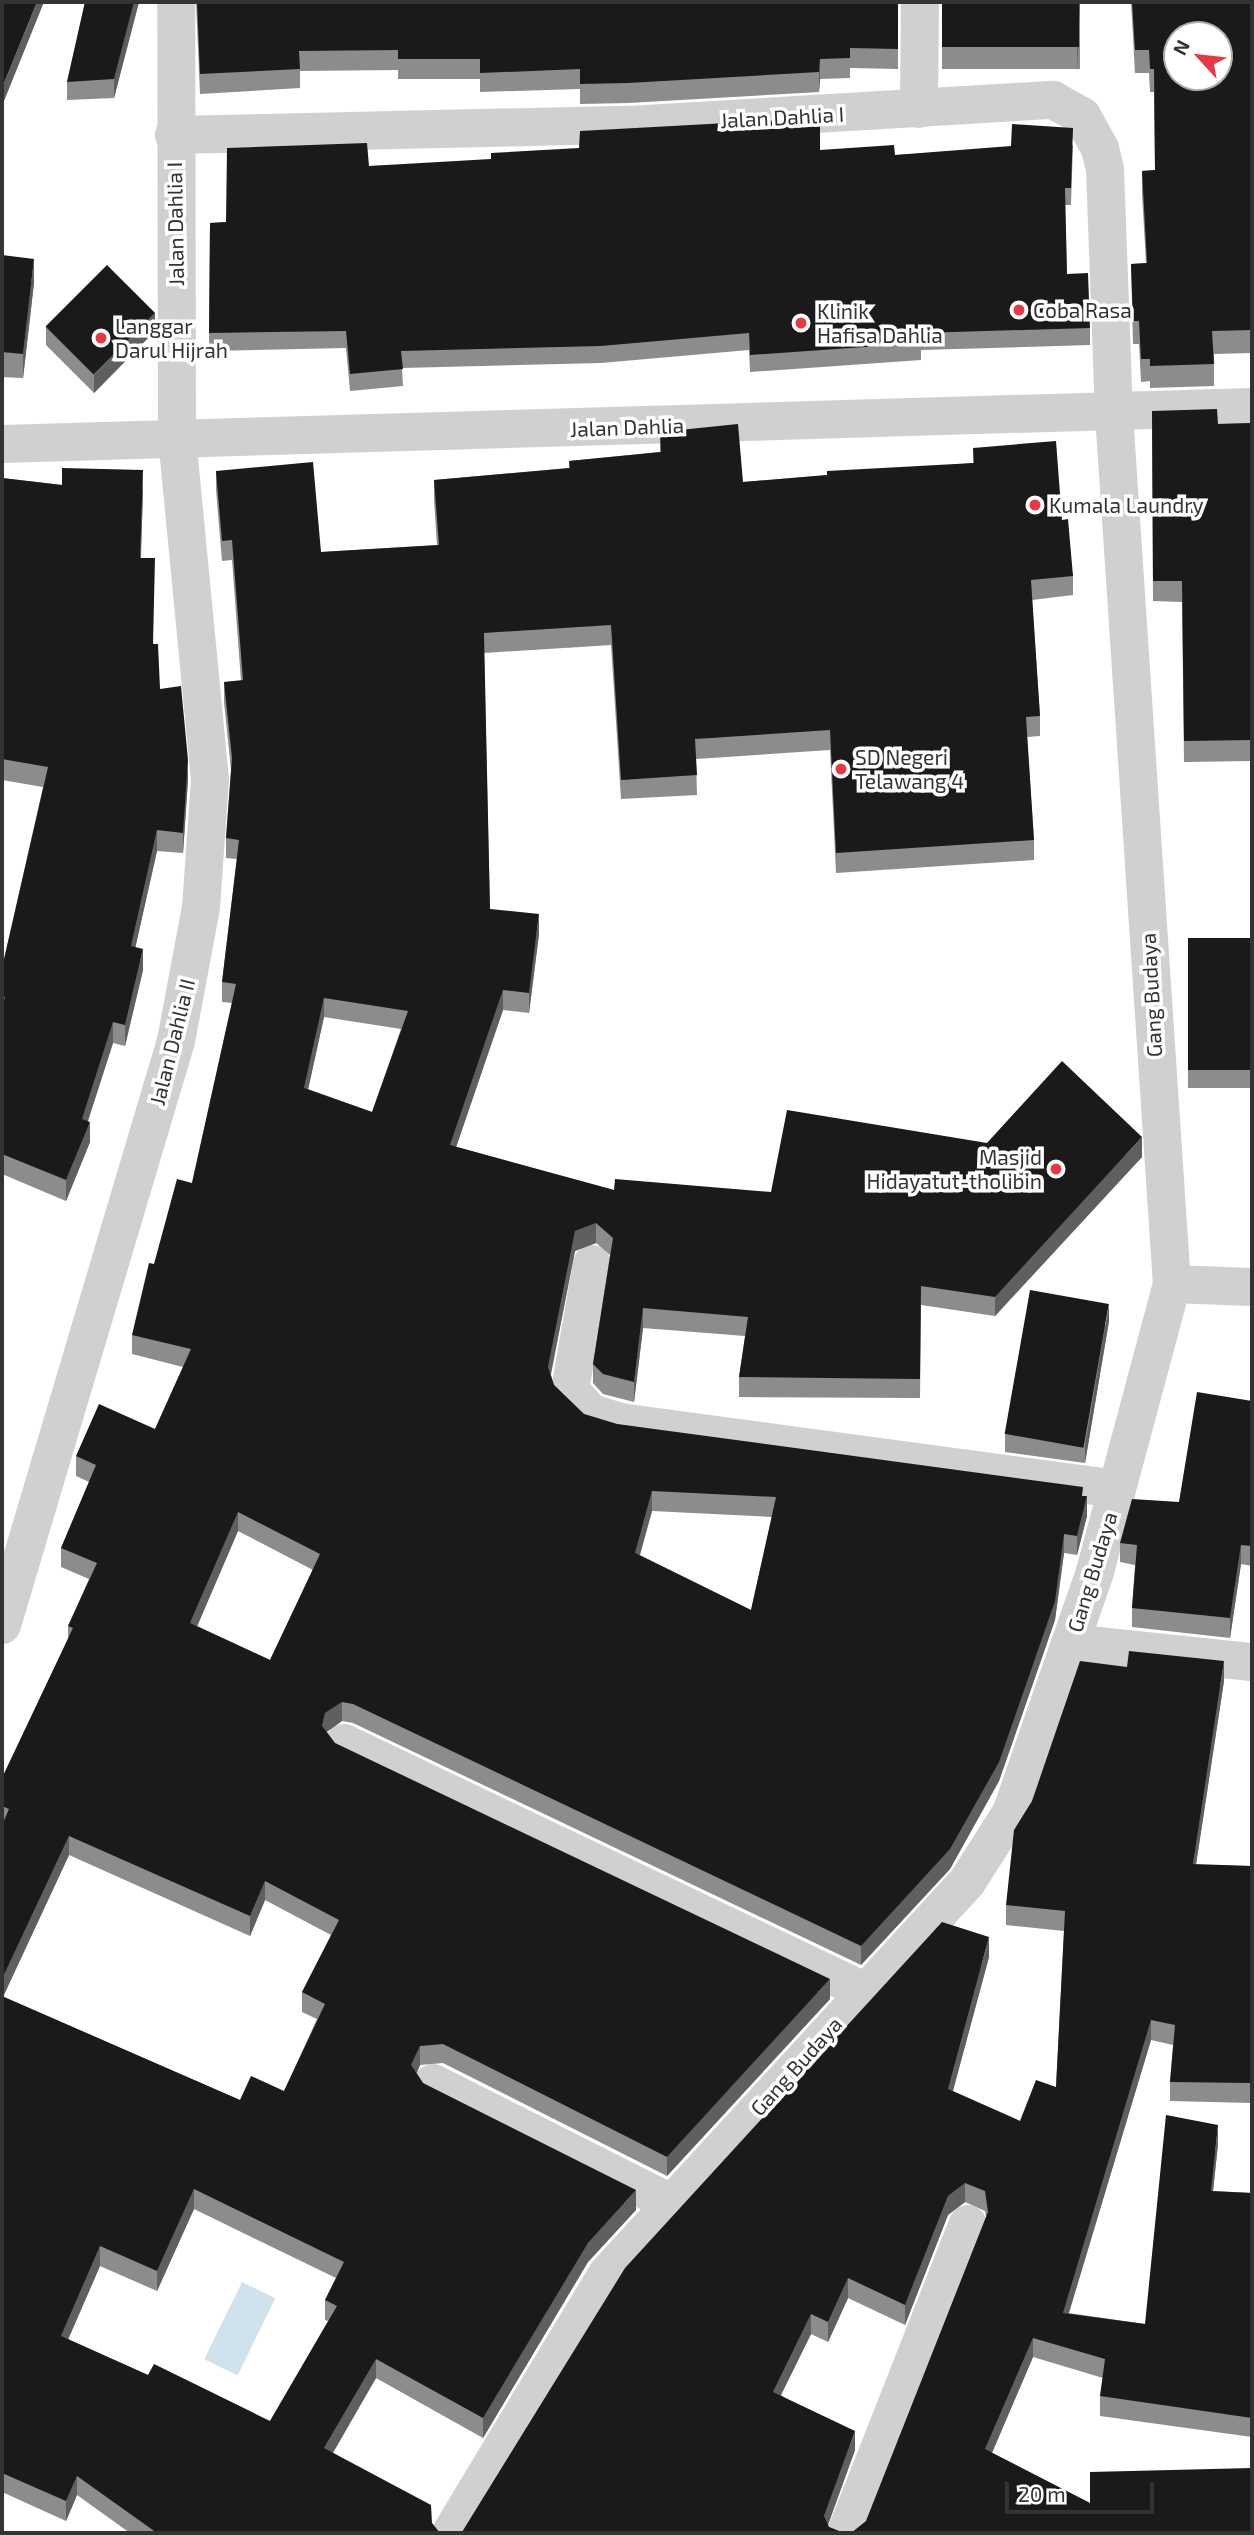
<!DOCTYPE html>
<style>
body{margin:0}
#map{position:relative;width:1254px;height:2535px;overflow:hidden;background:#fff;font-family:"Exo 2",sans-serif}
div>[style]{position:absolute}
.water>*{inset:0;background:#cfe2ee;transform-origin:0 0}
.minor>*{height:38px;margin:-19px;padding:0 19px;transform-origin:19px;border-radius:19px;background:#d0d0d0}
.wall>*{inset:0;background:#8c8c8c;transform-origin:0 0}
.shaded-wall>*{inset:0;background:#5f5f5f}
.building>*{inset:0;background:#1a1a1a;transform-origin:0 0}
.dots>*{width:19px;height:19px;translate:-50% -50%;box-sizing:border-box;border:4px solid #fff;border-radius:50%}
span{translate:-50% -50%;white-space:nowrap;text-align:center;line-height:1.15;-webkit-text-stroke:7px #fff;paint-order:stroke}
.street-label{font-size:21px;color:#333}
.poi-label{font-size:21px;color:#333}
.left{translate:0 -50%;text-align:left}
.right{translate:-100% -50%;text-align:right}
.frame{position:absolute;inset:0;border:4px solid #333;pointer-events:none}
.north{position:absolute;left:1163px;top:21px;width:70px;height:70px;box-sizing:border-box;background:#fff;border:2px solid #adadad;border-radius:50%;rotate:297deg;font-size:19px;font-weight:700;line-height:28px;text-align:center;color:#333}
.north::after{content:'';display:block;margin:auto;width:24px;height:32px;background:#e63946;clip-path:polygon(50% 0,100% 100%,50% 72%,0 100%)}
.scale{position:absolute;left:1005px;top:2482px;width:149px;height:32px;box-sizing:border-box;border:4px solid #333;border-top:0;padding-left:9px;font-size:21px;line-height:24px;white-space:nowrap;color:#333;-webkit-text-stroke:5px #fff;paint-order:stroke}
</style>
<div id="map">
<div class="water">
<div style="left:242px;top:2282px;width:37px;height:86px;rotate:26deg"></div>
</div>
<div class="minor">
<div style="left:919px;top:109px;width:107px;rotate:-89.5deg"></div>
<div style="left:174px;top:135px;width:455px;rotate:-1.3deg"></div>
<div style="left:629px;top:125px;width:425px;rotate:-3.4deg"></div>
<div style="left:1053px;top:100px;width:33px;rotate:29deg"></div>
<div style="left:1082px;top:116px;width:37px;rotate:61deg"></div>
<div style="left:1100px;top:148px;width:22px;rotate:77deg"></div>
<div style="left:1105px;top:169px;width:245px;rotate:87.9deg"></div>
<div style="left:1114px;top:414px;width:872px;rotate:86.19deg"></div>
<div style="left:1172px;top:1284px;width:298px;rotate:105deg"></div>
<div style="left:1095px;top:1572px;width:255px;rotate:109.2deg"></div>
<div style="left:1011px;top:1813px;width:82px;rotate:122.5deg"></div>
<div style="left:967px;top:1882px;width:532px;rotate:132.56deg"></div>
<div style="left:607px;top:2274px;width:302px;rotate:121.1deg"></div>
<div style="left:2px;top:444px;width:1251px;rotate:-1.7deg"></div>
<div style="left:592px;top:1264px;width:128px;rotate:99.9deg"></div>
<div style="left:570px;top:1390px;width:31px;rotate:48deg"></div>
<div style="left:591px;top:1413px;width:30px;rotate:17deg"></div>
<div style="left:620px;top:1422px;width:501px;rotate:7.68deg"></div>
<div style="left:1172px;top:1284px;width:80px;rotate:2.1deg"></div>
<div style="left:2px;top:1625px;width:609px;rotate:-73.41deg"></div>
<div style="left:176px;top:1041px;width:135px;rotate:-79.4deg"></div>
<div style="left:201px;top:908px;width:128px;rotate:-86deg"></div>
<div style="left:210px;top:780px;width:343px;rotate:-95.5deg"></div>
<div style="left:177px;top:439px;width:437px;rotate:-90.1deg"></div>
<div style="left:1070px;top:1643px;width:183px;rotate:6deg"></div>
<div style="left:344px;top:1743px;width:576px;rotate:25.5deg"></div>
<div style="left:433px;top:2083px;width:269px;rotate:26.8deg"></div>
<div style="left:846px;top:2533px;width:332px;rotate:-68.5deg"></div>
</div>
<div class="wall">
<div style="clip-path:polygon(85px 2px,139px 2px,114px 98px,67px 100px,67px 82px)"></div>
<div style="clip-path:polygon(196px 2px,898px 2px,898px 69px,850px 68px,850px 78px,820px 79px,819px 92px,628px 103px,580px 104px,580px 89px,480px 92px,480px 79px,398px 79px,398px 70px,300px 71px,300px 88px,200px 94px)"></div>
<div style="left:942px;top:2px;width:138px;height:67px"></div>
<div style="clip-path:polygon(1131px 2px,1252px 2px,1252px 353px,1214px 354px,1214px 386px,1150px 388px,1150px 381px,1141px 382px,1139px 344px,1133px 344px,1131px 264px,1146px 263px,1142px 194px,1142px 171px,1155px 170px,1154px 92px,1150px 92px,1149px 73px,1135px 73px)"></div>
<div style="clip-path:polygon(1073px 145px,1071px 205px,1065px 205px,1067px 274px,1090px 328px,1090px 345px,921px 350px,921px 360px,750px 372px,749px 350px,601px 363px,402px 368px,403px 386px,350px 391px,346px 348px,209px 351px,210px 223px,226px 222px,369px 166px,820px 150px,895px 155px)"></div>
<div style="clip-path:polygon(2px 255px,34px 283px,23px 378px,2px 377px)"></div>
<div style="clip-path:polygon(46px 327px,155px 331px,94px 393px,46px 345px)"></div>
<div style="clip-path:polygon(1152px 411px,1218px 424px,1252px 423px,1252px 761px,1184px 762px,1182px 602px,1153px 601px)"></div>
<div style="clip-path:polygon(evenodd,660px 432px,743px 482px,973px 463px,973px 448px,1062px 520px,1073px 576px,1073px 595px,1032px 600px,1040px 716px,1040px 736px,1027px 737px,1034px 840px,1034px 860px,836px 873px,830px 750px,696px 759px,697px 795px,621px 799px,611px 645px,484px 653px,490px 909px,539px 934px,529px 1013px,503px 1010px,456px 1147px,614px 1190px,771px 1192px,987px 1143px,1142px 1157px,995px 1316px,921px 1305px,920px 1398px,739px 1397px,739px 1377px,745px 1336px,643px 1328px,634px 1402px,603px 1394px,593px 1383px,593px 1364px,610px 1255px,596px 1243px,575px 1251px,551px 1375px,554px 1385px,584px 1414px,617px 1424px,1083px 1496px,1087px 1516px,1077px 1555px,1064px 1553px,1055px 1620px,999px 1781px,950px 1869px,861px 1965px,353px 1723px,342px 1721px,327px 1732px,335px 1743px,830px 1999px,667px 2176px,443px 2063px,420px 2065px,417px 2073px,423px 2083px,636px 2210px,588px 2262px,483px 2438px,376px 2378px,333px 2453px,432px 2523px,439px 2532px,462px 2532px,989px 1957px,953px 2091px,1020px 2121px,1056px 2087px,1064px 1931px,1006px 1925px,1006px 1905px,1224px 1681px,1196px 1865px,1252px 1866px,1252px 2103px,1170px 2101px,1170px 2082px,1173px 2045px,1151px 2040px,1069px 2313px,1145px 2324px,1218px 2144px,1213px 2191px,1252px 2193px,1252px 2437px,1100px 2416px,1100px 2396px,1103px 2378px,1033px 2357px,992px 2453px,1090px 2503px,1252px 2533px,866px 2521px,986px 2217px,985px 2211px,965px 2202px,948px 2215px,905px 2325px,848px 2298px,828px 2342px,811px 2334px,781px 2395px,855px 2450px,828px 2525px,829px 2527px,844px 2533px,130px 2533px,77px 2495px,66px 2521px,2px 2492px,2px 1778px,68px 1639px,68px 1626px,89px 1579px,61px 1567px,61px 1548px,89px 1482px,76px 1476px,76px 1456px,155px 1429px,183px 1367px,132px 1354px,132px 1335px,154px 1264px,192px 1183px,232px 1003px,222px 1002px,222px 982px,237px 859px,226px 858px,226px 838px,231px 770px,224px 702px,224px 682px,241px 681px,232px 560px,222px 561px,216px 490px,216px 471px,321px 552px,437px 545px,434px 500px,434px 480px,569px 468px,569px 461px,660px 452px,660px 432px,324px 1017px,401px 1029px,372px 1112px,308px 1089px,324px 1017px,660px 432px,652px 1511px,772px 1517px,751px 1610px,640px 1555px,652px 1511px,660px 432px,238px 1531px,313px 1570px,270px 1660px,197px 1626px,238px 1531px,660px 432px,69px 1855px,250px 1936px,265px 1900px,331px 1935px,302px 1992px,302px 2012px,317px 2019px,284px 2091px,240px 2100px,3px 1997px,69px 1855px,660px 432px,194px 2209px,336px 2278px,325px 2300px,325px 2320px,328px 2321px,270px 2421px,148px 2375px,68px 2339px,100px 2266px,157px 2291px,194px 2209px)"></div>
<div style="clip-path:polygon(2px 478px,62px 485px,143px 491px,141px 558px,160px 689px,188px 780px,183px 853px,157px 851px,135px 948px,143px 970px,125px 1046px,113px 1043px,88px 1121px,90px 1142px,66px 1201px,2px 1174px,2px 968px,43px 787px,2px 780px)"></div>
<div style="left:1188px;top:938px;width:64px;height:150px"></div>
<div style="clip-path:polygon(1109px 1321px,1085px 1463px,1005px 1452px,1005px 1434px)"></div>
<div style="clip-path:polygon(1252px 1401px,1252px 1566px,1241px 1564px,1230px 1638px,1132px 1627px,1132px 1608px,1135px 1565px,1120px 1562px,1120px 1543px,1179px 1502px)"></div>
</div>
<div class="shaded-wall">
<div style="clip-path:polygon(37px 2px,44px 2px,2px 106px,2px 88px)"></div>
<div style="clip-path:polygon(134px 2px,139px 2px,114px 98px,114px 79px)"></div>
<div style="clip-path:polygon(1079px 2px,1080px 2px,1077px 72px,1077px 49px)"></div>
<div style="clip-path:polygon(820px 59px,820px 79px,819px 92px,819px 72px)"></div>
<div style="clip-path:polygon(34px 259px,34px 283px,23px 378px,23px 354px)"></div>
<div style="clip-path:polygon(155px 313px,155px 331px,94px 393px,94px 375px)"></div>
<div style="clip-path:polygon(143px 470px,143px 491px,140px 579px,140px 558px)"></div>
<div style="clip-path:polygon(188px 760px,188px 780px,183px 853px,183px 833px)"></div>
<div style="clip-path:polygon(157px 830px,157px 851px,131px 967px,131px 946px)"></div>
<div style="clip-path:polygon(539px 914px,539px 934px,529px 1013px,529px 993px)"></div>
<div style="clip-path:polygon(143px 949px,143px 970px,125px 1046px,125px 1025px)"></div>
<div style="clip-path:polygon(503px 990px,503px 1010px,450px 1165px,450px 1145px)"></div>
<div style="clip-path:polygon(324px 998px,324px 1017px,304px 1108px,304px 1088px)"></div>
<div style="clip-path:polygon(113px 1022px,113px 1043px,82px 1139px,82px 1119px)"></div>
<div style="clip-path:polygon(90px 1122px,90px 1142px,66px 1201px,66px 1180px)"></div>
<div style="clip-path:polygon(1142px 1137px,1142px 1157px,995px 1316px,995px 1297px)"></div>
<div style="clip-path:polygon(596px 1223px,596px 1243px,575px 1251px,548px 1387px,548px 1367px,575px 1231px)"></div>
<div style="clip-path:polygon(1109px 1304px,1109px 1321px,1085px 1463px,1085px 1445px)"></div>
<div style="clip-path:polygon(643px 1308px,643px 1328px,634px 1402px,634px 1382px)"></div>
<div style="clip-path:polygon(652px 1491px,652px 1511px,635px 1572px,635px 1553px)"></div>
<div style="clip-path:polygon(1087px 1496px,1087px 1516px,1077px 1555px,1077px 1536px)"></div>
<div style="clip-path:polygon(238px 1512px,238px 1531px,190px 1643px,190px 1623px)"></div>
<div style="clip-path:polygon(1064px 1534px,1064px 1553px,1055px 1620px,999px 1781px,950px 1869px,861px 1965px,861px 1946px)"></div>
<div style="clip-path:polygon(1241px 1545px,1241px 1564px,1230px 1638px,1230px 1618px)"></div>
<div style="clip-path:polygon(1224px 1661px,1224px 1681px,1193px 1884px,1193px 1864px)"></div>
<div style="clip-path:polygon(342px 1702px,342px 1721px,325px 1733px,322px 1726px,325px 1713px)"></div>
<div style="clip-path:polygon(69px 1836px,69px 1855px,2px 1999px,2px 1979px)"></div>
<div style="clip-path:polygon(265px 1881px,265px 1900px,250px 1936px,250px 1916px)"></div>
<div style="clip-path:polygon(989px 1937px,989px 1957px,948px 2109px,948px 2089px)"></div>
<div style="clip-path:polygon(830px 1979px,830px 1999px,667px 2176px,667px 2157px)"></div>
<div style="clip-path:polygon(1151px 2020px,1151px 2040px,1063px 2332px,1063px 2313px)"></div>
<div style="clip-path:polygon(420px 2046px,420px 2065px,411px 2085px,411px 2065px)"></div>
<div style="clip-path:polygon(1218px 2125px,1218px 2144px,1211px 2210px,1211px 2191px)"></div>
<div style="clip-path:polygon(965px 2183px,965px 2202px,948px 2215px,905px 2325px,905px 2305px,948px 2196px)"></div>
<div style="clip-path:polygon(194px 2189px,194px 2209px,157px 2291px,157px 2271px)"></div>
<div style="clip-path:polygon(636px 2190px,636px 2210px,588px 2262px,483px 2438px,483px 2418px,588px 2243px)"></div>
<div style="clip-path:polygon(100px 2246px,100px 2266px,61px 2356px,61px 2336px)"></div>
<div style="clip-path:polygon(848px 2278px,848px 2298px,828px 2342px,828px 2322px)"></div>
<div style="clip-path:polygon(811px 2314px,811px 2334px,773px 2411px,773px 2392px)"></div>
<div style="clip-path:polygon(1033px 2338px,1033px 2357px,985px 2469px,985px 2449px)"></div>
<div style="clip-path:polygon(376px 2359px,376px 2378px,324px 2468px,324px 2448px)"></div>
<div style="clip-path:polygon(855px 2431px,855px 2450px,825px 2533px,824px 2516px)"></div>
<div style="clip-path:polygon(77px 2476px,77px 2495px,66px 2521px,66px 2501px)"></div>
</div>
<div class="building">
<div style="clip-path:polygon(2px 2px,37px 2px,2px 88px)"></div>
<div style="clip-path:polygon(85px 2px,134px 2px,114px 79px,67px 82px)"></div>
<div style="clip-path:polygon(197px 2px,898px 2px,898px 49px,850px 48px,850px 58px,820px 59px,819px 72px,628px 83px,580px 84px,580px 69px,480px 73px,480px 59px,398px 59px,398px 50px,299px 51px,300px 69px,200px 74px)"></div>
<div style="left:942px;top:2px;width:137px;height:45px"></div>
<div style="clip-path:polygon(evenodd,1132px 2px,1252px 2px,1252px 330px,1212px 331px,1214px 364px,1150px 366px,1150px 359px,1141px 359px,1139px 321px,1133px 321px,1131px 264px,1147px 263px,1142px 171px,1155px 170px,1154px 69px,1150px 69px,1149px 50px,1135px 50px,1132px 2px,1177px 35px,1219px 35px,1219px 77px,1177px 77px,1177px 35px)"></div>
<div style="clip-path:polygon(820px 118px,820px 150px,894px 145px,895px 155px,1011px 146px,1012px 124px,1073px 128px,1071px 188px,1065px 188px,1067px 274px,1088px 273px,1090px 328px,920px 333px,921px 343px,750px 355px,749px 333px,601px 346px,401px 351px,403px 369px,350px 374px,346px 331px,209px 333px,210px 223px,226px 222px,227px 148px,367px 143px,369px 166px,491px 159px,491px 153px,579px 148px,580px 131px)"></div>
<div style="clip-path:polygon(2px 255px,34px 259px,23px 354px,2px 352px)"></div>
<div style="left:107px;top:265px;width:68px;height:87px;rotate:45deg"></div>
<div style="clip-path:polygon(1217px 409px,1218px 424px,1252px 423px,1252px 740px,1184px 741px,1182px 581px,1153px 581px,1152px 411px)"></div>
<div style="clip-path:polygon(evenodd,738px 424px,743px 482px,827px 475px,827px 471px,974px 463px,973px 448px,1056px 441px,1062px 520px,1068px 519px,1073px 576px,1031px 580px,1040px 716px,1026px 717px,1034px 840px,836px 853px,830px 730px,695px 739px,697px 775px,621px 780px,611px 625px,484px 633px,490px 909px,539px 914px,529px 993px,503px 990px,450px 1145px,614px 1190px,615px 1179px,771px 1192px,787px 1110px,987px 1143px,1062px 1061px,1142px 1137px,995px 1297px,921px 1286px,920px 1379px,739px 1377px,748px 1317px,643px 1308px,634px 1382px,603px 1374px,593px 1364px,613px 1238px,596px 1223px,575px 1231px,548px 1367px,554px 1385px,584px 1414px,617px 1424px,1083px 1487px,1082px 1496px,1087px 1496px,1077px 1536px,1064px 1534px,1055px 1601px,999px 1762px,950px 1849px,861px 1946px,353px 1704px,342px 1702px,325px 1713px,322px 1726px,335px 1743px,830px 1979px,667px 2157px,443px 2044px,420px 2046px,411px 2065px,423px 2083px,636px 2190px,588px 2243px,483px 2418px,376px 2359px,324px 2448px,431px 2505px,432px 2523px,439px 2532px,462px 2532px,625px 2268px,942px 1922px,989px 1937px,948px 2089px,1020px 2121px,1036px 2080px,1056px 2087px,1065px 1911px,1006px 1905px,1014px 1830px,1032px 1801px,1080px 1661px,1127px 1667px,1129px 1651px,1224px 1661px,1193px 1864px,1252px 1866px,1252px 2083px,1170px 2082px,1175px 2025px,1151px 2020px,1063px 2313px,1145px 2324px,1166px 2115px,1218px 2125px,1211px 2191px,1252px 2193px,1252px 2418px,1100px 2396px,1105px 2359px,1033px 2338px,985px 2449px,1090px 2503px,1090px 2472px,1252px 2468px,1252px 2533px,851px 2533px,866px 2521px,988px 2212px,985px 2191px,965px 2183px,948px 2196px,905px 2305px,848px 2278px,828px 2322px,811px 2314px,773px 2392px,855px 2431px,824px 2516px,829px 2527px,844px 2533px,157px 2533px,77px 2476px,66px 2501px,2px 2473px,2px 1996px,240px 2100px,251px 2076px,284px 2091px,325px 2004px,302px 1992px,339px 1920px,265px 1881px,250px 1916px,69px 1836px,2px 1979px,2px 1825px,9px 1809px,2px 1806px,2px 1778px,73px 1628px,68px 1626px,97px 1563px,61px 1548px,96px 1465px,76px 1456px,99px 1404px,155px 1429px,191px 1349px,132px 1335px,149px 1263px,154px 1264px,177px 1179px,192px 1183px,236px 984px,222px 982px,239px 840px,226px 838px,232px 758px,224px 682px,243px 680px,232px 540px,222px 541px,216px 471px,313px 462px,321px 552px,439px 545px,434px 480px,570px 468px,569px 461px,661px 452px,660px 432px,738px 424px,324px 998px,408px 1011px,372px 1112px,304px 1088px,324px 998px,738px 424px,652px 1491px,776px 1497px,751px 1610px,635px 1553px,652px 1491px,738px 424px,238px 1512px,320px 1554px,270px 1660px,190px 1623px,238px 1512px,738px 424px,194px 2189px,344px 2262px,325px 2300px,337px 2306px,270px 2421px,154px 2364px,148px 2375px,61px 2336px,100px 2246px,157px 2271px,194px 2189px)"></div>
<div style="clip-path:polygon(62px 468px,143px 470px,140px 558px,155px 558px,153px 644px,158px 644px,160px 689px,181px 686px,188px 760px,183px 833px,157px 830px,131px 946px,143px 949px,125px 1025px,113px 1022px,82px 1119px,90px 1122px,66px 1180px,2px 1154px,2px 1006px,5px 997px,2px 996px,2px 968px,48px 767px,2px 759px,2px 478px,62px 485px)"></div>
<div style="left:1188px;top:938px;width:64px;height:132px"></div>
<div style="left:1030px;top:1290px;width:80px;height:146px;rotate:10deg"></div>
<div style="clip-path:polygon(1197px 1392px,1252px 1401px,1252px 1546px,1241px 1545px,1230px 1618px,1132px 1608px,1137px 1545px,1120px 1543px,1132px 1499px,1179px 1502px)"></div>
</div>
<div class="dots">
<div style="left:1019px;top:310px;background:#e63946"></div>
<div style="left:801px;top:323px;background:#e63946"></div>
<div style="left:101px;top:338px;background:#e63946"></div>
<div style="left:1035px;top:505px;background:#e63946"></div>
<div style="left:841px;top:769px;background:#e63946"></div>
<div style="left:1056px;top:1169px;background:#e63946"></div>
</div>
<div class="street-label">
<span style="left:782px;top:117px;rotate:-3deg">Jalan Dahlia I</span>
<span style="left:175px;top:224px;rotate:-91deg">Jalan Dahlia I</span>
<span style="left:627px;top:427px;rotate:-2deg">Jalan Dahlia</span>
<span style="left:1151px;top:995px;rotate:-93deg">Gang Budaya</span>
<span style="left:172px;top:1042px;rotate:-76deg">Jalan Dahlia II</span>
<span style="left:1092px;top:1572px;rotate:-73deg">Gang Budaya</span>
<span style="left:796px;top:2066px;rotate:-48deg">Gang Budaya</span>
</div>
<div class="poi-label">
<span class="left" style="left:1033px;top:310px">Coba Rasa</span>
<span class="left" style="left:817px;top:323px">Klinik<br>Hafisa Dahlia</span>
<span class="left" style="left:115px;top:338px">Langgar<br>Darul Hijrah</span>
<span class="left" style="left:1049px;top:505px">Kumala Laundry</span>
<span class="left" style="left:855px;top:769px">SD Negeri<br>Telawang 4</span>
<span class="right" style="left:1042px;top:1169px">Masjid<br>Hidayatut-tholibin</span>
</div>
<div class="frame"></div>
<div class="north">N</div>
<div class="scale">20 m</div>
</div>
